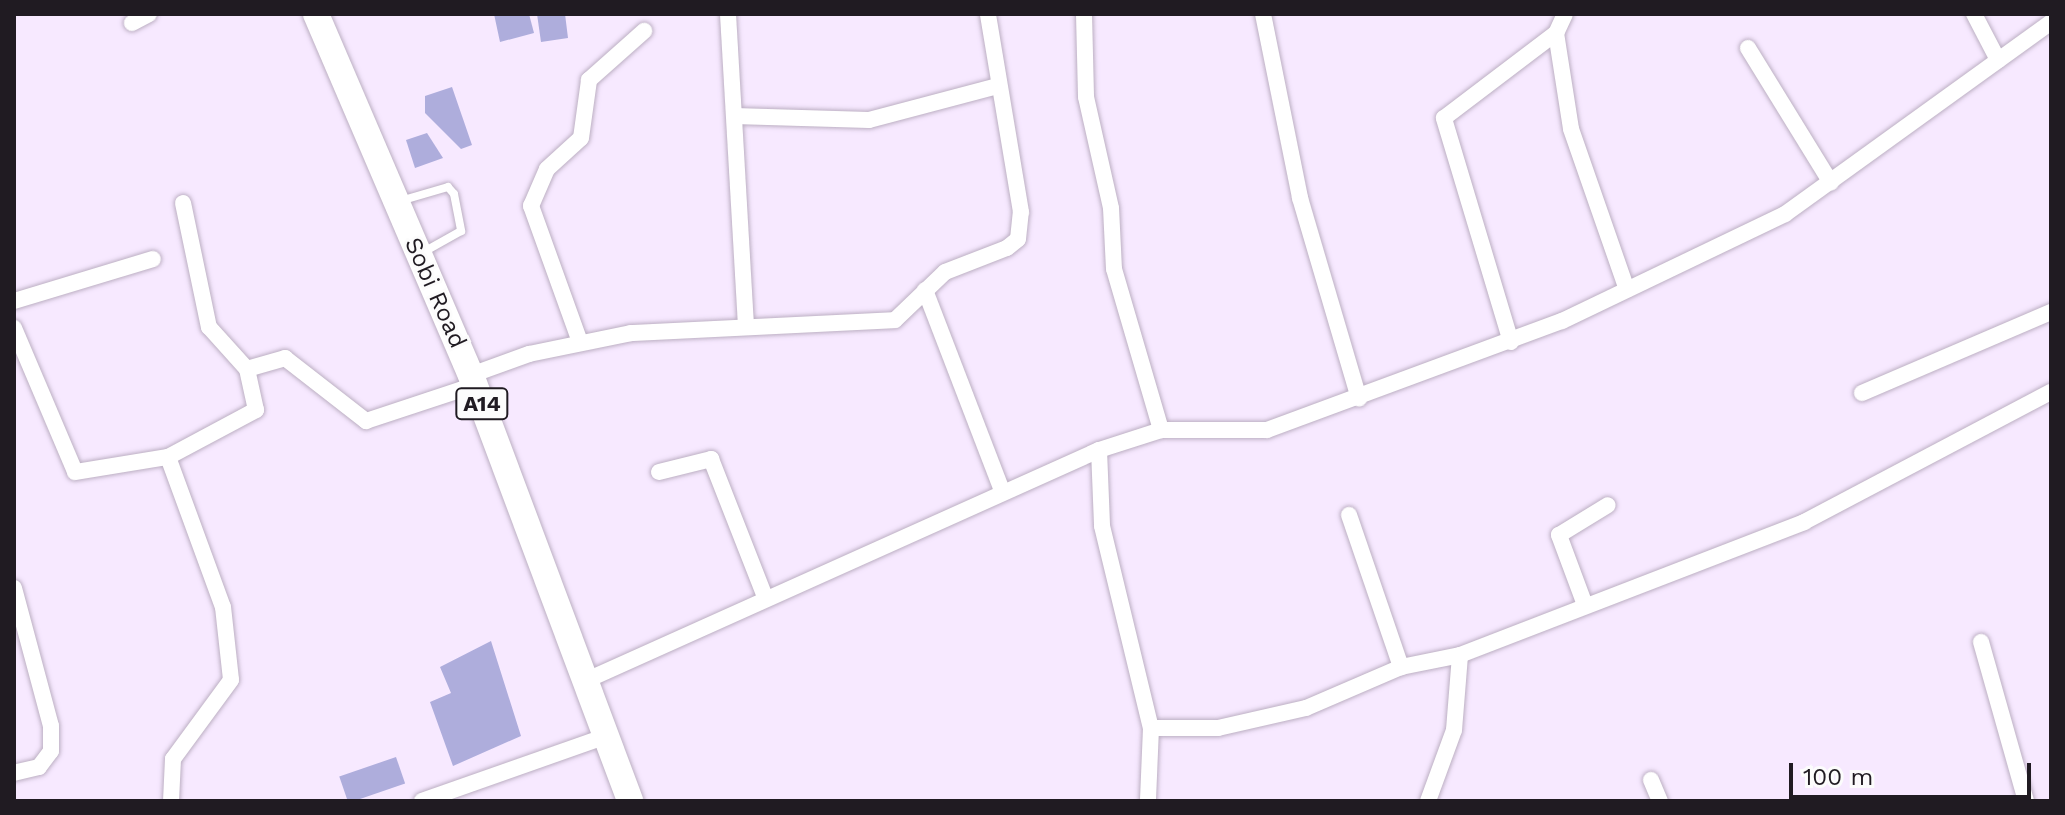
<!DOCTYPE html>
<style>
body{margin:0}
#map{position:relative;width:2065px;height:815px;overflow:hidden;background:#f7e9ff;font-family:"Work Sans",sans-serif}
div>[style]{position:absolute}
.building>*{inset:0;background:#aeaddc;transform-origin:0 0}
.roads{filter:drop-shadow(0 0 2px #bcafc3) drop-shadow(0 0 2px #bcafc3)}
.service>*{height:8px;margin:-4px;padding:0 4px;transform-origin:4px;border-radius:4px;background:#fff}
.minor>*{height:16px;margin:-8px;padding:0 8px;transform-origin:8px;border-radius:8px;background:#fff}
.trunk>*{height:26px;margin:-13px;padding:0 13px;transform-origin:13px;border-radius:13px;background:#fff}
span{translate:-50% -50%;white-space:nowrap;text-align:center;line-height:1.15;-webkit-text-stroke:6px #fcfcfc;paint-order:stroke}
.shield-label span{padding:2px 6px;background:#fcfcfc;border:2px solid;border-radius:6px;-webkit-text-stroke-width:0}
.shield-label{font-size:22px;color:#201b22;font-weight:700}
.street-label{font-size:24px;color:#201b22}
.frame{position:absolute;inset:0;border:16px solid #201b22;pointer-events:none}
.scale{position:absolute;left:1789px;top:763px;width:242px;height:36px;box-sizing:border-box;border:4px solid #201b22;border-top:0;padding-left:10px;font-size:24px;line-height:28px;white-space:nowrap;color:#201b22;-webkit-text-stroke:6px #fcfcfc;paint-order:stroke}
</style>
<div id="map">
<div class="building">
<div style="clip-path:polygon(494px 14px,529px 14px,534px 33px,500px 42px)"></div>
<div style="clip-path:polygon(537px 14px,565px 14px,568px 38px,541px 42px)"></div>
<div style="clip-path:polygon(452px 87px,472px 145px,461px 149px,425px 113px,425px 96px)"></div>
<div style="clip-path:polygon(427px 133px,443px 158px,415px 168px,406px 140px)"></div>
<div style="clip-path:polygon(491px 641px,521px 736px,453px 766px,430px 702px,451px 693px,440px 667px)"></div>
<div style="left:396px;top:757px;width:28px;height:60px;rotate:71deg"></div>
</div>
<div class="roads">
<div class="service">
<div style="left:400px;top:201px;width:50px;rotate:-16.3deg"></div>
<div style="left:448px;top:187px;width:9px;rotate:49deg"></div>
<div style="left:454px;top:194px;width:38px;rotate:79deg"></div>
<div style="left:461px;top:231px;width:45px;rotate:150.6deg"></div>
</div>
<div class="minor">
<div style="left:728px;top:14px;width:313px;rotate:86.7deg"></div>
<div style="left:1084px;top:14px;width:83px;rotate:88.6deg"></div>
<div style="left:1086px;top:97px;width:114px;rotate:77.3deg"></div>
<div style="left:1111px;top:208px;width:61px;rotate:87.2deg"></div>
<div style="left:1114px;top:269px;width:168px;rotate:73.7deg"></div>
<div style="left:1263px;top:14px;width:188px;rotate:78.6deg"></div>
<div style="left:1300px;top:198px;width:209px;rotate:73.6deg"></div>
<div style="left:1565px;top:14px;width:21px;rotate:115deg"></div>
<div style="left:1556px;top:33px;width:97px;rotate:81.1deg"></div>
<div style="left:1571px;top:129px;width:170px;rotate:70.8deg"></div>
<div style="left:1974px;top:14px;width:52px;rotate:62.4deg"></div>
<div style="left:132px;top:23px;width:19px;rotate:-28deg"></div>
<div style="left:1748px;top:48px;width:158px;rotate:58.4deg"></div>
<div style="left:734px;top:116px;width:135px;rotate:1.7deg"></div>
<div style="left:869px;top:120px;width:133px;rotate:-14.8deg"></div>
<div style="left:183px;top:203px;width:127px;rotate:78.2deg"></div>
<div style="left:209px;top:327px;width:57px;rotate:47.9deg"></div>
<div style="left:247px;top:369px;width:40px;rotate:-16deg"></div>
<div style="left:285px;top:358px;width:103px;rotate:37.9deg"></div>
<div style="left:366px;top:421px;width:115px;rotate:-18.3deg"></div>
<div style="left:925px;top:290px;width:215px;rotate:69deg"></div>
<div style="left:14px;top:301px;width:145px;rotate:-16.8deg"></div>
<div style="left:14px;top:328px;width:156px;rotate:67deg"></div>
<div style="left:75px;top:472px;width:94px;rotate:-9.2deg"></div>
<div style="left:168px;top:457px;width:160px;rotate:69.9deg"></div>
<div style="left:223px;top:607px;width:73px;rotate:83.7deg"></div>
<div style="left:231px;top:680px;width:98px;rotate:126.3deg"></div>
<div style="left:173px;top:759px;width:42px;rotate:92.7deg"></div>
<div style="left:580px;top:342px;width:145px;rotate:-109.8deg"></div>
<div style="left:531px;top:206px;width:40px;rotate:-66.6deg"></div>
<div style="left:547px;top:169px;width:46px;rotate:-42.4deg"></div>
<div style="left:581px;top:138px;width:59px;rotate:-82.1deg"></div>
<div style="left:589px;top:80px;width:74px;rotate:-41.7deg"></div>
<div style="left:1511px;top:342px;width:234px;rotate:-106.7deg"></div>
<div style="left:1444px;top:118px;width:141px;rotate:-37.2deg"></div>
<div style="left:471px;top:375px;width:62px;rotate:-19.9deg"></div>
<div style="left:529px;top:354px;width:104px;rotate:-11.6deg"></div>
<div style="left:631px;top:333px;width:264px;rotate:-2.8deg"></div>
<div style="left:895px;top:320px;width:69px;rotate:-43.8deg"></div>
<div style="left:945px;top:272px;width:66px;rotate:-21.2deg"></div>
<div style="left:1007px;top:248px;width:14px;rotate:-39deg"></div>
<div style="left:1018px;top:239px;width:27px;rotate:-84deg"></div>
<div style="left:1021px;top:212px;width:201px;rotate:-99.5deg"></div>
<div style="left:1862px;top:393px;width:206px;rotate:-23.2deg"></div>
<div style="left:1099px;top:450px;width:76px;rotate:87.7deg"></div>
<div style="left:1102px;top:526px;width:208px;rotate:76.4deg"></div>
<div style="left:1151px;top:728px;width:73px;rotate:92.4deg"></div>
<div style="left:168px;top:457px;width:100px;rotate:-28.1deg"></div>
<div style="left:256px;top:410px;width:42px;rotate:-102.4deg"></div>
<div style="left:659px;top:472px;width:54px;rotate:-14deg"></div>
<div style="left:711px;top:459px;width:148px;rotate:68.6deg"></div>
<div style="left:1349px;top:515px;width:161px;rotate:71.1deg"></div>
<div style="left:14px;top:588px;width:143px;rotate:75deg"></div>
<div style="left:51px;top:726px;width:25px;rotate:90deg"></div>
<div style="left:51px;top:751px;width:20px;rotate:127deg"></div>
<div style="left:39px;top:767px;width:26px;rotate:167deg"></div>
<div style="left:1585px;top:605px;width:75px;rotate:-110.4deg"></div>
<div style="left:1559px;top:535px;width:57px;rotate:-31.5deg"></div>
<div style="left:1981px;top:642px;width:165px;rotate:74.2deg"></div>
<div style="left:587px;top:680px;width:561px;rotate:-24.19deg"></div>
<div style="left:1099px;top:450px;width:65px;rotate:-17.9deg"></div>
<div style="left:1161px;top:430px;width:106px"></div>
<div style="left:1267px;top:430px;width:314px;rotate:-20.3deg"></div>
<div style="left:1562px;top:321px;width:247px;rotate:-25.6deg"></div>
<div style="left:1785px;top:214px;width:328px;rotate:-35.8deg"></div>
<div style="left:1151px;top:728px;width:67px"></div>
<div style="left:1218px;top:728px;width:90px;rotate:-12.8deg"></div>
<div style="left:1306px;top:708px;width:103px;rotate:-23.3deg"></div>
<div style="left:1401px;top:667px;width:60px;rotate:-11.5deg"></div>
<div style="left:1460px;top:655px;width:369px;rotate:-21.1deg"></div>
<div style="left:1804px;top:522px;width:279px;rotate:-27.8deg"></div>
<div style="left:1651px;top:780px;width:23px;rotate:67deg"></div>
<div style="left:422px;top:801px;width:196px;rotate:-19.4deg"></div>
<div style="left:1428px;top:801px;width:76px;rotate:-69.9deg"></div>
<div style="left:1454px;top:730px;width:75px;rotate:-85.4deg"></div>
</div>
<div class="trunk">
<div style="left:316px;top:14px;width:393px;rotate:66.8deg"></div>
<div style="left:471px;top:375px;width:455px;rotate:69.5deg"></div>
</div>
</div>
<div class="shield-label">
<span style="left:482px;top:404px">A14</span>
</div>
<div class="street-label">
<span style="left:435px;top:293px;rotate:66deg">Sobi Road</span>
</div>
<div class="frame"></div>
<div class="scale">100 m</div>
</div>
